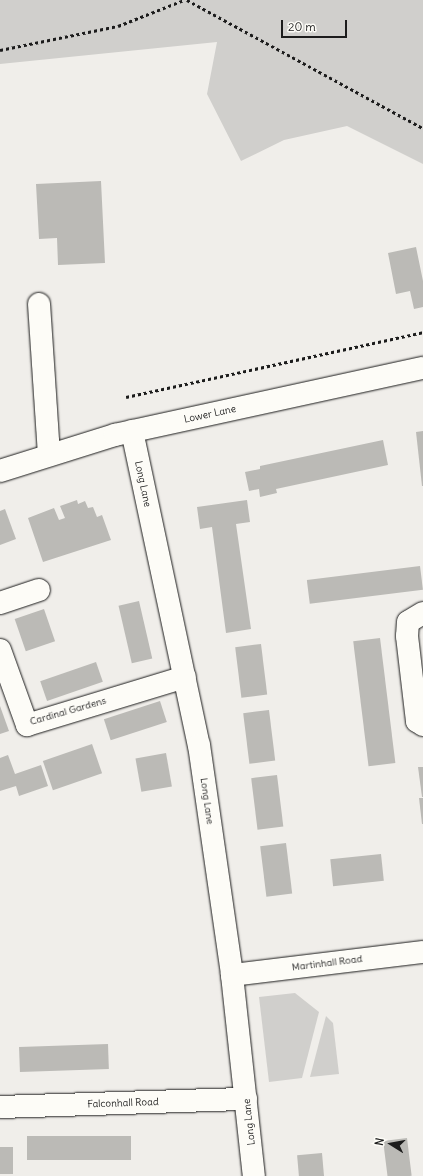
<!DOCTYPE html>
<style>
body{margin:0}
#map{position:relative;width:423px;height:1176px;overflow:hidden;background:#f0eeea;font-family:Delius,sans-serif}
div>[style]{position:absolute}
.green>*{inset:0;background:#d0cfcc}
.building>*{inset:0;background:#bbbab6;transform-origin:0 0}
.path>*{height:2.5px;margin-top:-1.25px;transform-origin:0;background:repeating-linear-gradient(90deg,#1c1c1c 0 3px,transparent 0 6px)}
.roads{filter:drop-shadow(0 0 1px #1c1c1c) drop-shadow(0 0 1px #1c1c1c)}
.minor>*{height:22px;margin:-11px;padding:0 11px;transform-origin:11px;border-radius:11px;background:#fdfcf7}
span{translate:-50% -50%;white-space:nowrap;text-align:center;line-height:1.15;-webkit-text-stroke:3.5px #fdfcf7;paint-order:stroke}
.street-label{font-size:10px;color:#1c1c1c}
.north{position:absolute;left:371px;top:1124px;width:40px;height:40px;-webkit-text-stroke:3px #fdfcf7;paint-order:stroke;rotate:281deg;font-size:11px;font-weight:700;line-height:16px;text-align:center;color:#1c1c1c}
.north::after{content:'';display:block;margin:auto;width:14px;height:18px;background:#1c1c1c;clip-path:polygon(50% 0,100% 100%,50% 72%,0 100%)}
.scale{position:absolute;left:281px;top:20px;width:66px;height:18px;box-sizing:border-box;border:2px solid #1c1c1c;border-top:0;padding-left:5px;font-size:12px;line-height:14px;white-space:nowrap;color:#1c1c1c;-webkit-text-stroke:3px #fdfcf7;paint-order:stroke}
</style>
<div id="map">
<div class="green">
<i style="clip-path:polygon(0 0,423px 0,423px 164px,347px 126px,284px 140px,241px 161px,207px 94px,217px 42px,0 64px)"></i>
<i style="clip-path:polygon(295px 993px,319px 1012px,302px 1078px,269px 1082px,259px 997px)"></i>
<i style="clip-path:polygon(326px 1016px,333px 1023px,339px 1074px,310px 1077px)"></i>
</div>
<div class="building">
<i style="clip-path:polygon(101px 181px,105px 263px,58px 265px,57px 238px,39px 239px,36px 184px)"></i>
<i style="clip-path:polygon(416px 247px,423px 281px,423px 307px,414px 309px,410px 291px,396px 294px,388px 253px)"></i>
<i style="clip-path:polygon(423px 431px,423px 486px,422px 486px,416px 432px)"></i>
<i style="clip-path:polygon(383px 440px,388px 465px,276px 489px,277px 493px,260px 497px,259px 489px,249px 491px,245px 472px,260px 469px,260px 466px)"></i>
<i style="clip-path:polygon(77px 500px,78px 504px,85px 501px,88px 508px,93px 507px,97px 517px,102px 515px,111px 540px,43px 562px,28px 518px,54px 508px,59px 520px,65px 518px,60px 506px)"></i>
<i style="clip-path:polygon(247px 500px,250px 522px,236px 524px,251px 629px,226px 633px,212px 527px,200px 529px,197px 507px)"></i>
<i style="clip-path:polygon(5px 509px,16px 539px,0 545px,0 511px)"></i>
<i style="left:420px;top:566px;width:24px;height:114px;rotate:83deg"></i>
<i style="left:139px;top:601px;width:59px;height:21px;rotate:77deg"></i>
<i style="left:44px;top:609px;width:34px;height:31px;rotate:71deg"></i>
<i style="left:380px;top:638px;width:126px;height:27px;rotate:83deg"></i>
<i style="left:261px;top:644px;width:51px;height:26px;rotate:83deg"></i>
<i style="left:96px;top:662px;width:21px;height:59px;rotate:71deg"></i>
<i style="left:160px;top:701px;width:22px;height:59px;rotate:72deg"></i>
<i style="clip-path:polygon(0 706px,9px 731px,0 734px)"></i>
<i style="left:269px;top:710px;width:51px;height:26px;rotate:83deg"></i>
<i style="left:92px;top:744px;width:31px;height:52px;rotate:71deg"></i>
<i style="left:166px;top:753px;width:34px;height:31px;rotate:80deg"></i>
<i style="clip-path:polygon(8px 755px,15px 774px,41px 765px,48px 786px,19px 796px,16px 786px,0 791px,0 758px)"></i>
<i style="clip-path:polygon(418px 767px,423px 767px,423px 797px,422px 797px)"></i>
<i style="left:277px;top:775px;width:52px;height:26px;rotate:83deg"></i>
<i style="clip-path:polygon(419px 798px,423px 798px,423px 824px,422px 824px)"></i>
<i style="left:286px;top:843px;width:51px;height:26px;rotate:83deg"></i>
<i style="left:381px;top:854px;width:27px;height:51px;rotate:84deg"></i>
<i style="left:108px;top:1044px;width:25px;height:89px;rotate:88deg"></i>
<i style="left:131px;top:1136px;width:24px;height:104px;rotate:90deg"></i>
<i style="left:407px;top:1138px;width:38px;height:24px;rotate:83deg"></i>
<i style="left:0;top:1147px;width:13px;height:27px"></i>
<i style="left:322px;top:1153px;width:23px;height:25px;rotate:85deg"></i>
</div>
<div class="path">
<i style="left:187px;top:0;width:268px;rotate:28.5deg"></i>
<i style="left:0;top:50px;width:120px;rotate:-11.5deg"></i>
<i style="left:118px;top:26px;width:71px;rotate:-21.5deg"></i>
<i style="left:126px;top:397px;width:304px;rotate:-12.3deg"></i>
</div>
<div class="roads">
<div class="minor">
<i style="left:39px;top:304px;width:151px;rotate:86.2deg"></i>
<i style="left:132px;top:431px;width:321px;rotate:78deg"></i>
<i style="left:199px;top:745px;width:232px;rotate:81.8deg"></i>
<i style="left:232px;top:975px;width:202px;rotate:83.8deg"></i>
<i style="left:0;top:471px;width:121px;rotate:-17.4deg"></i>
<i style="left:115px;top:435px;width:315px;rotate:-12.3deg"></i>
<i style="left:0;top:603px;width:41px;rotate:-18.4deg"></i>
<i style="left:423px;top:613px;width:17px;rotate:149deg"></i>
<i style="left:408px;top:622px;width:14px;rotate:94deg"></i>
<i style="left:407px;top:636px;width:86px;rotate:83.3deg"></i>
<i style="left:417px;top:721px;width:7px;rotate:34deg"></i>
<i style="left:0;top:650px;width:80px;rotate:70.2deg"></i>
<i style="left:27px;top:725px;width:165px;rotate:-16.9deg"></i>
<i style="left:232px;top:975px;width:192px;rotate:-6.9deg"></i>
<i style="left:0;top:1107px;width:246px;rotate:-1.9deg"></i>
</div>
</div>
<div class="street-label">
<span style="left:210px;top:414px;rotate:-12deg">Lower Lane</span>
<span style="left:143px;top:484px;rotate:78deg">Long Lane</span>
<span style="left:68px;top:711px;rotate:-16deg">Cardinal Gardens</span>
<span style="left:207px;top:801px;rotate:82deg">Long Lane</span>
<span style="left:327px;top:963px;rotate:-7deg">Martinhall Road</span>
<span style="left:123px;top:1103px;rotate:-2deg">Falconhall Road</span>
<span style="left:249px;top:1122px;rotate:-96deg">Long Lane</span>
</div>
<div class="north">N</div>
<div class="scale">20 m</div>
</div>
